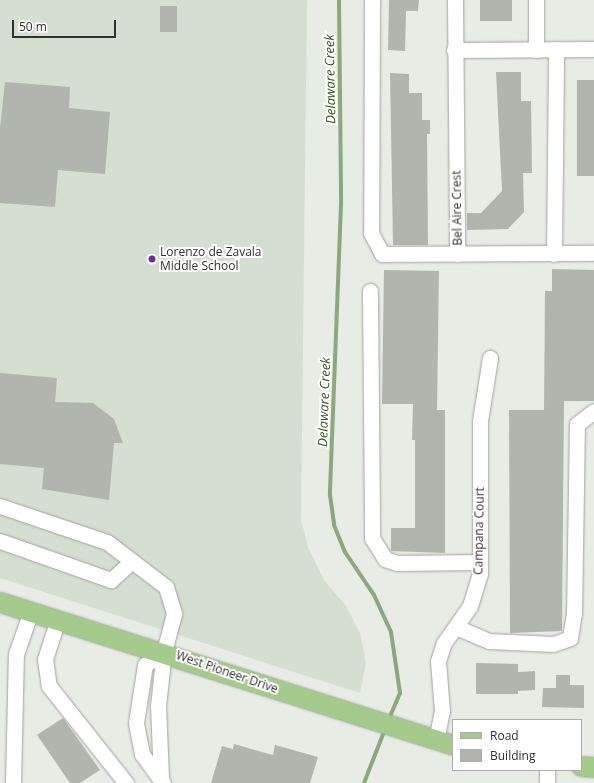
<!DOCTYPE html>
<style>
body{margin:0}
#map{position:relative;width:594px;height:783px;overflow:hidden;background:#e7ece4;font-family:"Open Sans",sans-serif}
div>[style]{position:absolute}
.built>*{inset:0;background:#d5dfd1}
.stream>*{height:4px;margin:-2px;padding:0 2px;transform-origin:2px;border-radius:2px;background:#8da77f}
.building>*{inset:0;background:#b0b5ae;transform-origin:0 0}
.roads{filter:drop-shadow(0 0 1px #9fa49d) drop-shadow(0 0 1px #9fa49d)}
.minor>*{height:15px;margin:-7.5px;padding:0 7.5px;transform-origin:7.5px;border-radius:7.5px;background:#fff}
.major>*{height:19px;margin:-9.5px;padding:0 9.5px;transform-origin:9.5px;border-radius:9.5px;background:#a4cb8c}
.dots>*{width:11px;height:11px;translate:-50% -50%;box-sizing:border-box;border:2px solid #fff;border-radius:50%}
span{translate:-50% -50%;white-space:nowrap;text-align:center;line-height:1.15;-webkit-text-stroke:4px #fff;paint-order:stroke}
.street-label{font-size:12px;color:#2f312e}
.poi-label{font-size:12px;color:#2f312e}
.left{translate:0 -50%;text-align:left}
.water-label{font-size:13px;color:#33561d;font-style:italic}
.legend{position:absolute;left:452px;top:719px;width:130px;height:52px;box-sizing:border-box;background:#fff;border:1px solid #acadab;margin:0;padding:5px 7px;list-style:none;font-size:12px;color:#2f312e}
.legend li{display:flex;align-items:center;gap:8px;height:20px}
.legend b{width:20px;border:1px solid #acadab}
.scale{position:absolute;left:12px;top:20px;width:104px;height:18px;box-sizing:border-box;border:2px solid #2f312e;border-top:0;padding-left:5px;font-size:12px;line-height:14px;white-space:nowrap;color:#2f312e;-webkit-text-stroke:3px #fff;paint-order:stroke}
</style>
<div id="map">
<div class="built">
<i style="clip-path:polygon(0 0,307px 0,301px 519px,308px 547px,324px 580px,346px 606px,360px 633px,366px 663px,360px 693px,0 578px)"></i>
</div>
<div class="stream">
<i style="left:339px;top:0;width:204px;rotate:89.4deg"></i>
<i style="left:341px;top:204px;width:291px;rotate:92.2deg"></i>
<i style="left:330px;top:495px;width:30px;rotate:82deg"></i>
<i style="left:334px;top:525px;width:29px;rotate:68deg"></i>
<i style="left:345px;top:552px;width:52px;rotate:56deg"></i>
<i style="left:374px;top:595px;width:41px;rotate:65.3deg"></i>
<i style="left:391px;top:632px;width:62px;rotate:81.6deg"></i>
<i style="left:400px;top:693px;width:28px;rotate:113deg"></i>
<i style="left:364px;top:783px;width:58px;rotate:-68.7deg"></i>
</div>
<div class="building">
<i style="clip-path:polygon(389px 0,419px 0,418px 11px,406px 11px,405px 51px,388px 50px)"></i>
<i style="left:480px;top:0;width:32px;height:21px"></i>
<i style="left:160px;top:6px;width:17px;height:26px"></i>
<i style="clip-path:polygon(496px 72px,521px 72px,521px 101px,531px 101px,532px 173px,523px 173px,524px 212px,508px 229px,467px 230px,467px 213px,481px 213px,502px 191px)"></i>
<i style="clip-path:polygon(390px 73px,409px 74px,409px 93px,422px 93px,422px 120px,430px 120px,430px 134px,427px 134px,428px 245px,393px 245px)"></i>
<i style="left:577px;top:80px;width:17px;height:96px"></i>
<i style="clip-path:polygon(5px 82px,70px 87px,69px 108px,110px 112px,105px 174px,58px 170px,55px 207px,0 203px,0 128px)"></i>
<i style="clip-path:polygon(552px 269px,594px 270px,594px 401px,564px 401px,562px 631px,510px 633px,509px 410px,544px 410px,545px 291px,552px 291px)"></i>
<i style="clip-path:polygon(384px 270px,439px 271px,437px 410px,445px 410px,445px 553px,391px 551px,391px 528px,415px 528px,415px 440px,412px 440px,413px 404px,382px 404px)"></i>
<i style="clip-path:polygon(0 373px,57px 378px,55px 402px,93px 403px,114px 419px,123px 443px,114px 443px,109px 500px,42px 489px,44px 468px,0 464px)"></i>
<i style="clip-path:polygon(476px 663px,518px 664px,518px 672px,535px 671px,535px 690px,518px 691px,518px 694px,476px 694px)"></i>
<i style="clip-path:polygon(556px 675px,570px 675px,570px 685px,584px 685px,584px 708px,542px 707px,543px 688px,556px 688px)"></i>
<i style="clip-path:polygon(63px 718px,100px 770px,80px 783px,70px 783px,37px 735px)"></i>
<i style="clip-path:polygon(234px 744px,273px 755px,275px 745px,318px 757px,310px 783px,211px 783px,222px 746px,233px 749px)"></i>
</div>
<div class="roads">
<div class="minor">
<i style="left:372px;top:0;width:233px;rotate:90.2deg"></i>
<i style="left:371px;top:233px;width:24px;rotate:62deg"></i>
<i style="left:382px;top:254px;width:212px;rotate:-0.3deg"></i>
<i style="left:455px;top:0;width:254px;rotate:89.5deg"></i>
<i style="left:454px;top:50px;width:140px;rotate:-0.4deg"></i>
<i style="left:536px;top:50px;width:50px;rotate:-90deg"></i>
<i style="left:554px;top:254px;width:205px;rotate:-89.4deg"></i>
<i style="left:370px;top:291px;width:247px;rotate:89.5deg"></i>
<i style="left:372px;top:538px;width:25px;rotate:58deg"></i>
<i style="left:385px;top:559px;width:13px;rotate:18deg"></i>
<i style="left:397px;top:563px;width:83px;rotate:-0.7deg"></i>
<i style="left:0;top:506px;width:113px;rotate:18.6deg"></i>
<i style="left:107px;top:542px;width:74px;rotate:37.3deg"></i>
<i style="left:166px;top:587px;width:28px;rotate:73deg"></i>
<i style="left:174px;top:614px;width:38px;rotate:105deg"></i>
<i style="left:164px;top:651px;width:55px;rotate:96.2deg"></i>
<i style="left:158px;top:706px;width:73px;rotate:87.6deg"></i>
<i style="left:0;top:541px;width:118px;rotate:19.4deg"></i>
<i style="left:111px;top:580px;width:28px;rotate:-42deg"></i>
<i style="left:58px;top:619px;width:42px;rotate:108deg"></i>
<i style="left:45px;top:659px;width:27px;rotate:82deg"></i>
<i style="left:49px;top:686px;width:124px;rotate:51.6deg"></i>
<i style="left:456px;top:627px;width:36px;rotate:23deg"></i>
<i style="left:489px;top:641px;width:64px;rotate:2.7deg"></i>
<i style="left:553px;top:644px;width:18px;rotate:-19deg"></i>
<i style="left:570px;top:638px;width:24px;rotate:-81deg"></i>
<i style="left:574px;top:614px;width:190px;rotate:-89.1deg"></i>
<i style="left:577px;top:424px;width:21px;rotate:-37deg"></i>
<i style="left:436px;top:741px;width:31px;rotate:-79deg"></i>
<i style="left:442px;top:711px;width:50px;rotate:-94.6deg"></i>
<i style="left:438px;top:661px;width:19px;rotate:-72deg"></i>
<i style="left:444px;top:643px;width:45px;rotate:-54.9deg"></i>
<i style="left:470px;top:606px;width:34px;rotate:-73deg"></i>
<i style="left:480px;top:574px;width:153px;rotate:-90deg"></i>
<i style="left:480px;top:421px;width:64px;rotate:-81deg"></i>
<i style="left:547px;top:770px;width:13px;rotate:90deg"></i>
<i style="left:13px;top:783px;width:129px;rotate:-88.7deg"></i>
<i style="left:16px;top:654px;width:46px;rotate:-70.8deg"></i>
<i style="left:163px;top:783px;width:36px;rotate:-126deg"></i>
<i style="left:142px;top:754px;width:32px;rotate:-101deg"></i>
<i style="left:136px;top:723px;width:59px;rotate:-81.2deg"></i>
<i style="left:145px;top:665px;width:24px;rotate:-36deg"></i>
</div>
<div class="major">
<i style="left:0;top:602px;width:475px;rotate:17.5deg"></i>
<i style="left:581px;top:766px;width:13px;rotate:4deg"></i>
</div>
</div>
<div class="dots">
<i style="left:152px;top:259px;background:#7a2898"></i>
</div>
<div class="street-label">
<span style="left:457px;top:208px;rotate:-91deg">Bel Aire Crest</span>
<span style="left:479px;top:531px;rotate:-89deg">Campana Court</span>
<span style="left:227px;top:672px;rotate:19deg">West Pioneer Drive</span>
</div>
<div class="poi-label">
<span class="left" style="left:160px;top:259px">Lorenzo de Zavala<br>Middle School</span>
</div>
<div class="water-label">
<span style="left:330px;top:79px;rotate:-91deg">Delaware Creek</span>
<span style="left:324px;top:402px;rotate:-88deg">Delaware Creek</span>
</div>
<ul class="legend">
<li><b style="height:5px;background:#a4cb8c"></b>Road</li>
<li><b style="height:11px;background:#b0b5ae"></b>Building</li>
</ul>
<div class="scale">50 m</div>
</div>
